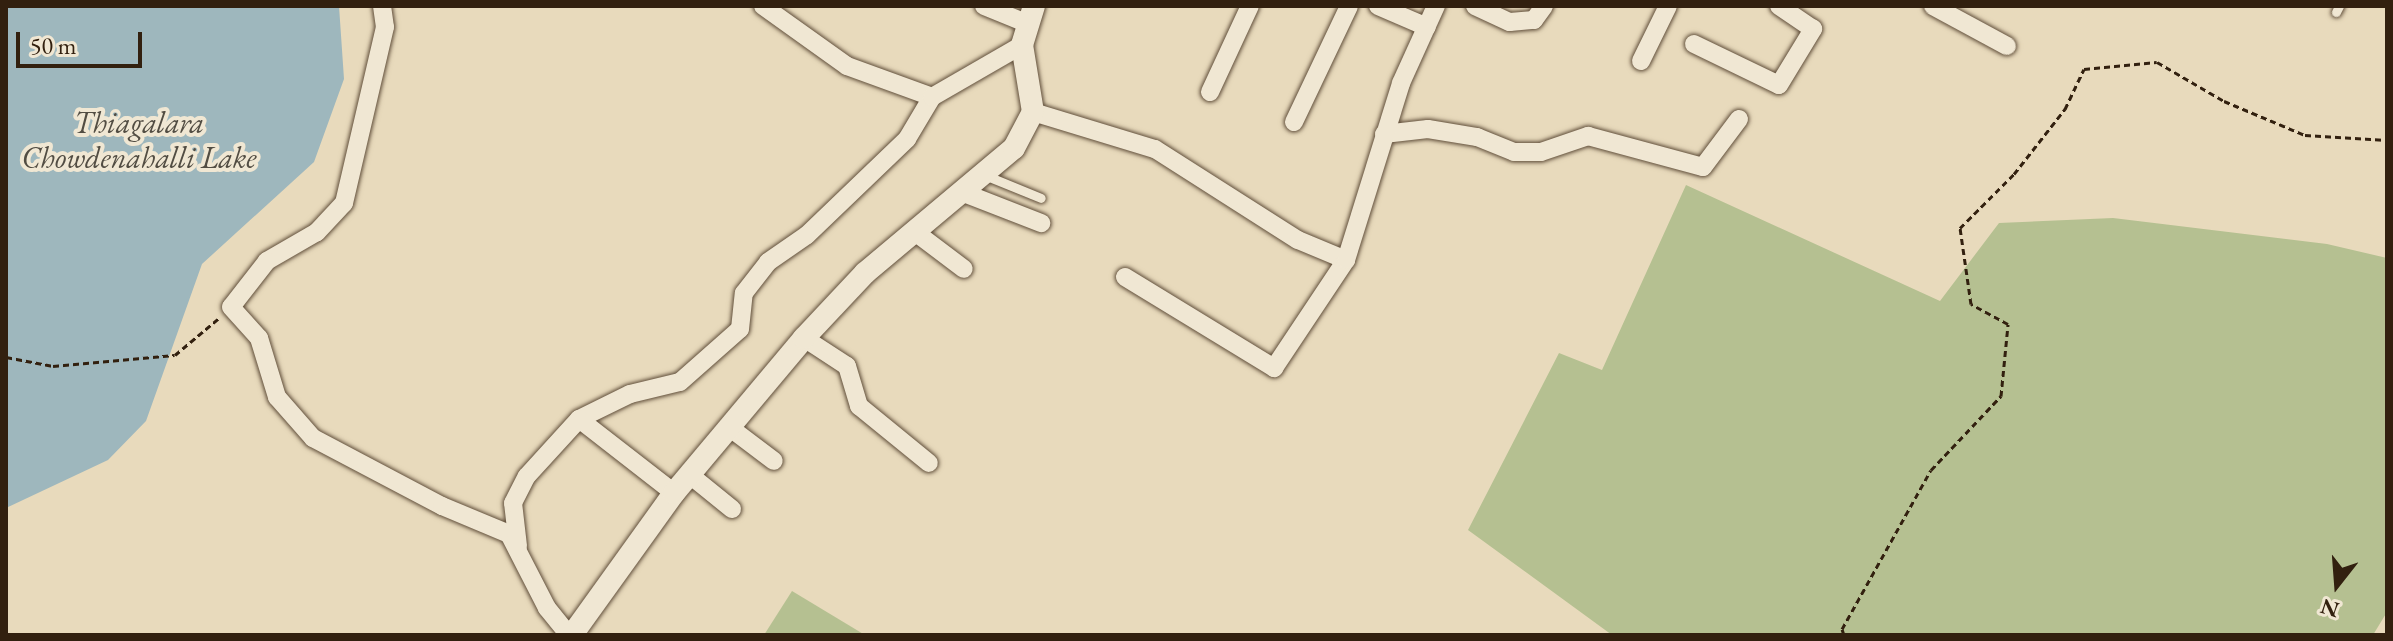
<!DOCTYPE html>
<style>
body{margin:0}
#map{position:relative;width:2393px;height:641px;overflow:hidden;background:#e8dabc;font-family:"EB Garamond",serif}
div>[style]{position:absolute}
.green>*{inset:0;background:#b5c091}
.water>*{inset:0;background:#9eb7bd}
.path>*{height:3px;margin-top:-1.5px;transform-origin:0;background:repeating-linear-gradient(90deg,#32200f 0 6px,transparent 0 10px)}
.roads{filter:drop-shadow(0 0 2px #604e3a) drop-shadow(0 0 2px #604e3a)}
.service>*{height:9px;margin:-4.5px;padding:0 4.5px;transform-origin:4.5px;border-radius:4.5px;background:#f0e7d3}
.minor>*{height:18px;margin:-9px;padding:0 9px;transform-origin:9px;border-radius:9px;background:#f0e7d3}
.tertiary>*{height:22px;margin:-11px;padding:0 11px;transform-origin:11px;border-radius:11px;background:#f0e7d3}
span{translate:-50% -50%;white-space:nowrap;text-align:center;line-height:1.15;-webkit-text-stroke:8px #f0e7d3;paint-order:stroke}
.water-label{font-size:30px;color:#524d43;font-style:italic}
.frame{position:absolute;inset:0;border:8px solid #32200f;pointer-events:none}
.north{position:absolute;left:2297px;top:545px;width:80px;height:80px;-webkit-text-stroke:6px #f0e7d3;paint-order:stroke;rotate:197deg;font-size:22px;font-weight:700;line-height:32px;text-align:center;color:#32200f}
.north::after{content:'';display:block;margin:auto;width:28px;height:36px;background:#32200f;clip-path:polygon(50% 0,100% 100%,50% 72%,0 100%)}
.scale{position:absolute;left:16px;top:32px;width:126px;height:36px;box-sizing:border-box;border:4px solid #32200f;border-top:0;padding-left:10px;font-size:24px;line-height:28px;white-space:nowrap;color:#32200f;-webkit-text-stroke:6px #f0e7d3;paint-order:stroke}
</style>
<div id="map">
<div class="green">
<i style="clip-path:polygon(1686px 185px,1940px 301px,1999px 223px,2113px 218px,2327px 244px,2387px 258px,2387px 612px,2373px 635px,1612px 635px,1468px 530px,1559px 353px,1602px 370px)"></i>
<i style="clip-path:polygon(792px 591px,865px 635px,764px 635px)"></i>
</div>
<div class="water">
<i style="clip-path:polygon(6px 6px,339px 6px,344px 79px,314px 162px,202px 264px,146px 421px,108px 460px,6px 508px)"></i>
</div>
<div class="path">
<i style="left:6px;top:357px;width:48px;rotate:10.8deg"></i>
<i style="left:53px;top:366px;width:122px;rotate:-5.2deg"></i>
<i style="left:175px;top:355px;width:57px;rotate:-40.1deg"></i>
<i style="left:1844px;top:635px;width:6px;rotate:-108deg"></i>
<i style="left:1842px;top:629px;width:182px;rotate:-60.8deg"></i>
<i style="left:1931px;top:470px;width:102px;rotate:-46.6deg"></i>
<i style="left:2001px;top:396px;width:72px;rotate:-84.4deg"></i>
<i style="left:2008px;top:324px;width:42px;rotate:-151.6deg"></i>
<i style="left:1971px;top:304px;width:77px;rotate:-98.2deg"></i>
<i style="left:1960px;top:228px;width:76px;rotate:-45deg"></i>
<i style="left:2014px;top:174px;width:83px;rotate:-51.9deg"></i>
<i style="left:2065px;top:109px;width:44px;rotate:-64.6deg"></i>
<i style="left:2084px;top:69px;width:73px;rotate:-5.5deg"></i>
<i style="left:2157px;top:62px;width:78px;rotate:30.2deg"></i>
<i style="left:2224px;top:101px;width:88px;rotate:22.8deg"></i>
<i style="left:2305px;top:135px;width:82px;rotate:3.5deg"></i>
</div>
<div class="roads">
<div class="service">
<i style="left:2336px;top:12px;width:7px;rotate:-63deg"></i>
<i style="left:987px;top:176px;width:58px;rotate:22.2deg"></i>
</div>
<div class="minor">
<i style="left:382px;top:6px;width:21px;rotate:82deg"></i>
<i style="left:385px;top:27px;width:181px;rotate:103.1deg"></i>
<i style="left:344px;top:203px;width:40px;rotate:133deg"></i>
<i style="left:317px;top:232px;width:58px;rotate:149.9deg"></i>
<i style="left:267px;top:261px;width:58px;rotate:128deg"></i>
<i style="left:231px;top:307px;width:42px;rotate:47.9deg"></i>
<i style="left:259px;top:338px;width:62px;rotate:73deg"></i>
<i style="left:277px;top:397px;width:55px;rotate:48.7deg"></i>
<i style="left:313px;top:438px;width:146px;rotate:27.8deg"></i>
<i style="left:442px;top:506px;width:73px;rotate:22.7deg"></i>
<i style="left:509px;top:534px;width:83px;rotate:62.8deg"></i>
<i style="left:547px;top:608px;width:35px;rotate:51deg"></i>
<i style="left:763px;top:6px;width:103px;rotate:35.5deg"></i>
<i style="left:847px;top:66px;width:90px;rotate:20deg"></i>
<i style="left:984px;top:6px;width:45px;rotate:22deg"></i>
<i style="left:1378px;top:6px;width:53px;rotate:23.2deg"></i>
<i style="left:1475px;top:6px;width:38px;rotate:25deg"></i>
<i style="left:1510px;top:22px;width:24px;rotate:-5deg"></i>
<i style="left:1534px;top:20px;width:17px;rotate:-54deg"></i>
<i style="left:1933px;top:6px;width:84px;rotate:28.4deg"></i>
<i style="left:1694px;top:44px;width:94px;rotate:25.8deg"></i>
<i style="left:1779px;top:85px;width:66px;rotate:-58.7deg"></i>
<i style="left:1813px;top:29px;width:41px;rotate:-145.9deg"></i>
<i style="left:1641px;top:61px;width:61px;rotate:-63.9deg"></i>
<i style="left:1210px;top:92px;width:95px;rotate:-65.1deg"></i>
<i style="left:1033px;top:112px;width:127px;rotate:16.9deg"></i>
<i style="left:1155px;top:149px;width:169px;rotate:32.5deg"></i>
<i style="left:1298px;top:240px;width:52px;rotate:22.6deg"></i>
<i style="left:1294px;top:122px;width:128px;rotate:-64.6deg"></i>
<i style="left:1384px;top:134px;width:44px;rotate:-6.5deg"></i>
<i style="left:1428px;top:129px;width:50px;rotate:9.3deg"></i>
<i style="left:1477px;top:137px;width:40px;rotate:22deg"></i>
<i style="left:1514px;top:152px;width:27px"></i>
<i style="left:1541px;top:152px;width:50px;rotate:-18.8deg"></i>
<i style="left:1588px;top:136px;width:119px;rotate:15.1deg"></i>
<i style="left:1703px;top:167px;width:60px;rotate:-53.1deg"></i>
<i style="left:964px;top:193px;width:83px;rotate:21.3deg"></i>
<i style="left:915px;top:232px;width:61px;rotate:37.1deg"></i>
<i style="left:1125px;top:277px;width:175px;rotate:31.4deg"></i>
<i style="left:1274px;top:368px;width:130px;rotate:-56.3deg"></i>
<i style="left:1346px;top:260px;width:185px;rotate:-72.7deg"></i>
<i style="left:1401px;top:83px;width:85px;rotate:-65.6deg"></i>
<i style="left:804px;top:338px;width:51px;rotate:33.1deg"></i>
<i style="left:847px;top:366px;width:42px;rotate:73.3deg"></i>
<i style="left:859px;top:406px;width:90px;rotate:39.2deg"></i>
<i style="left:579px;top:419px;width:57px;rotate:-26.1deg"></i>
<i style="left:630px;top:394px;width:51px;rotate:-13.5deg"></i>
<i style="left:680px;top:382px;width:80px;rotate:-41.5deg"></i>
<i style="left:740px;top:329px;width:36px;rotate:-84deg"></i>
<i style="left:744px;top:293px;width:39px;rotate:-52deg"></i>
<i style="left:768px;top:262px;width:47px;rotate:-34.7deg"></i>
<i style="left:807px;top:235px;width:139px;rotate:-43.8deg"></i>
<i style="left:907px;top:139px;width:49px;rotate:-59.2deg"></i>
<i style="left:932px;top:97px;width:104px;rotate:-30deg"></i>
<i style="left:729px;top:427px;width:56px;rotate:37.1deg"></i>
<i style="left:690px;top:475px;width:54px;rotate:39deg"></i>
<i style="left:518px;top:546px;width:43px;rotate:-96.6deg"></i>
<i style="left:513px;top:503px;width:30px;rotate:-63deg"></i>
<i style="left:527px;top:476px;width:77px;rotate:-47.6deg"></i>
<i style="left:579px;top:419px;width:120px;rotate:37.9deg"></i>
</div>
<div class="tertiary">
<i style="left:572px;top:635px;width:175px;rotate:-54.3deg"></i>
<i style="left:674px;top:493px;width:202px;rotate:-50deg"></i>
<i style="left:804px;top:338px;width:89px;rotate:-46.8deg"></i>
<i style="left:865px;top:273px;width:194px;rotate:-40deg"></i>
<i style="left:1014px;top:148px;width:41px;rotate:-62.2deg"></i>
<i style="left:1033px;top:112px;width:68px;rotate:-99.3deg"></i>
<i style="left:1022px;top:45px;width:41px;rotate:-72.9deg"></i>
</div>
</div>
<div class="water-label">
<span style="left:139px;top:140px">Thiagalara<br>Chowdenahalli Lake</span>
</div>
<div class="frame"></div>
<div class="north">N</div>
<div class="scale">50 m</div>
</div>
